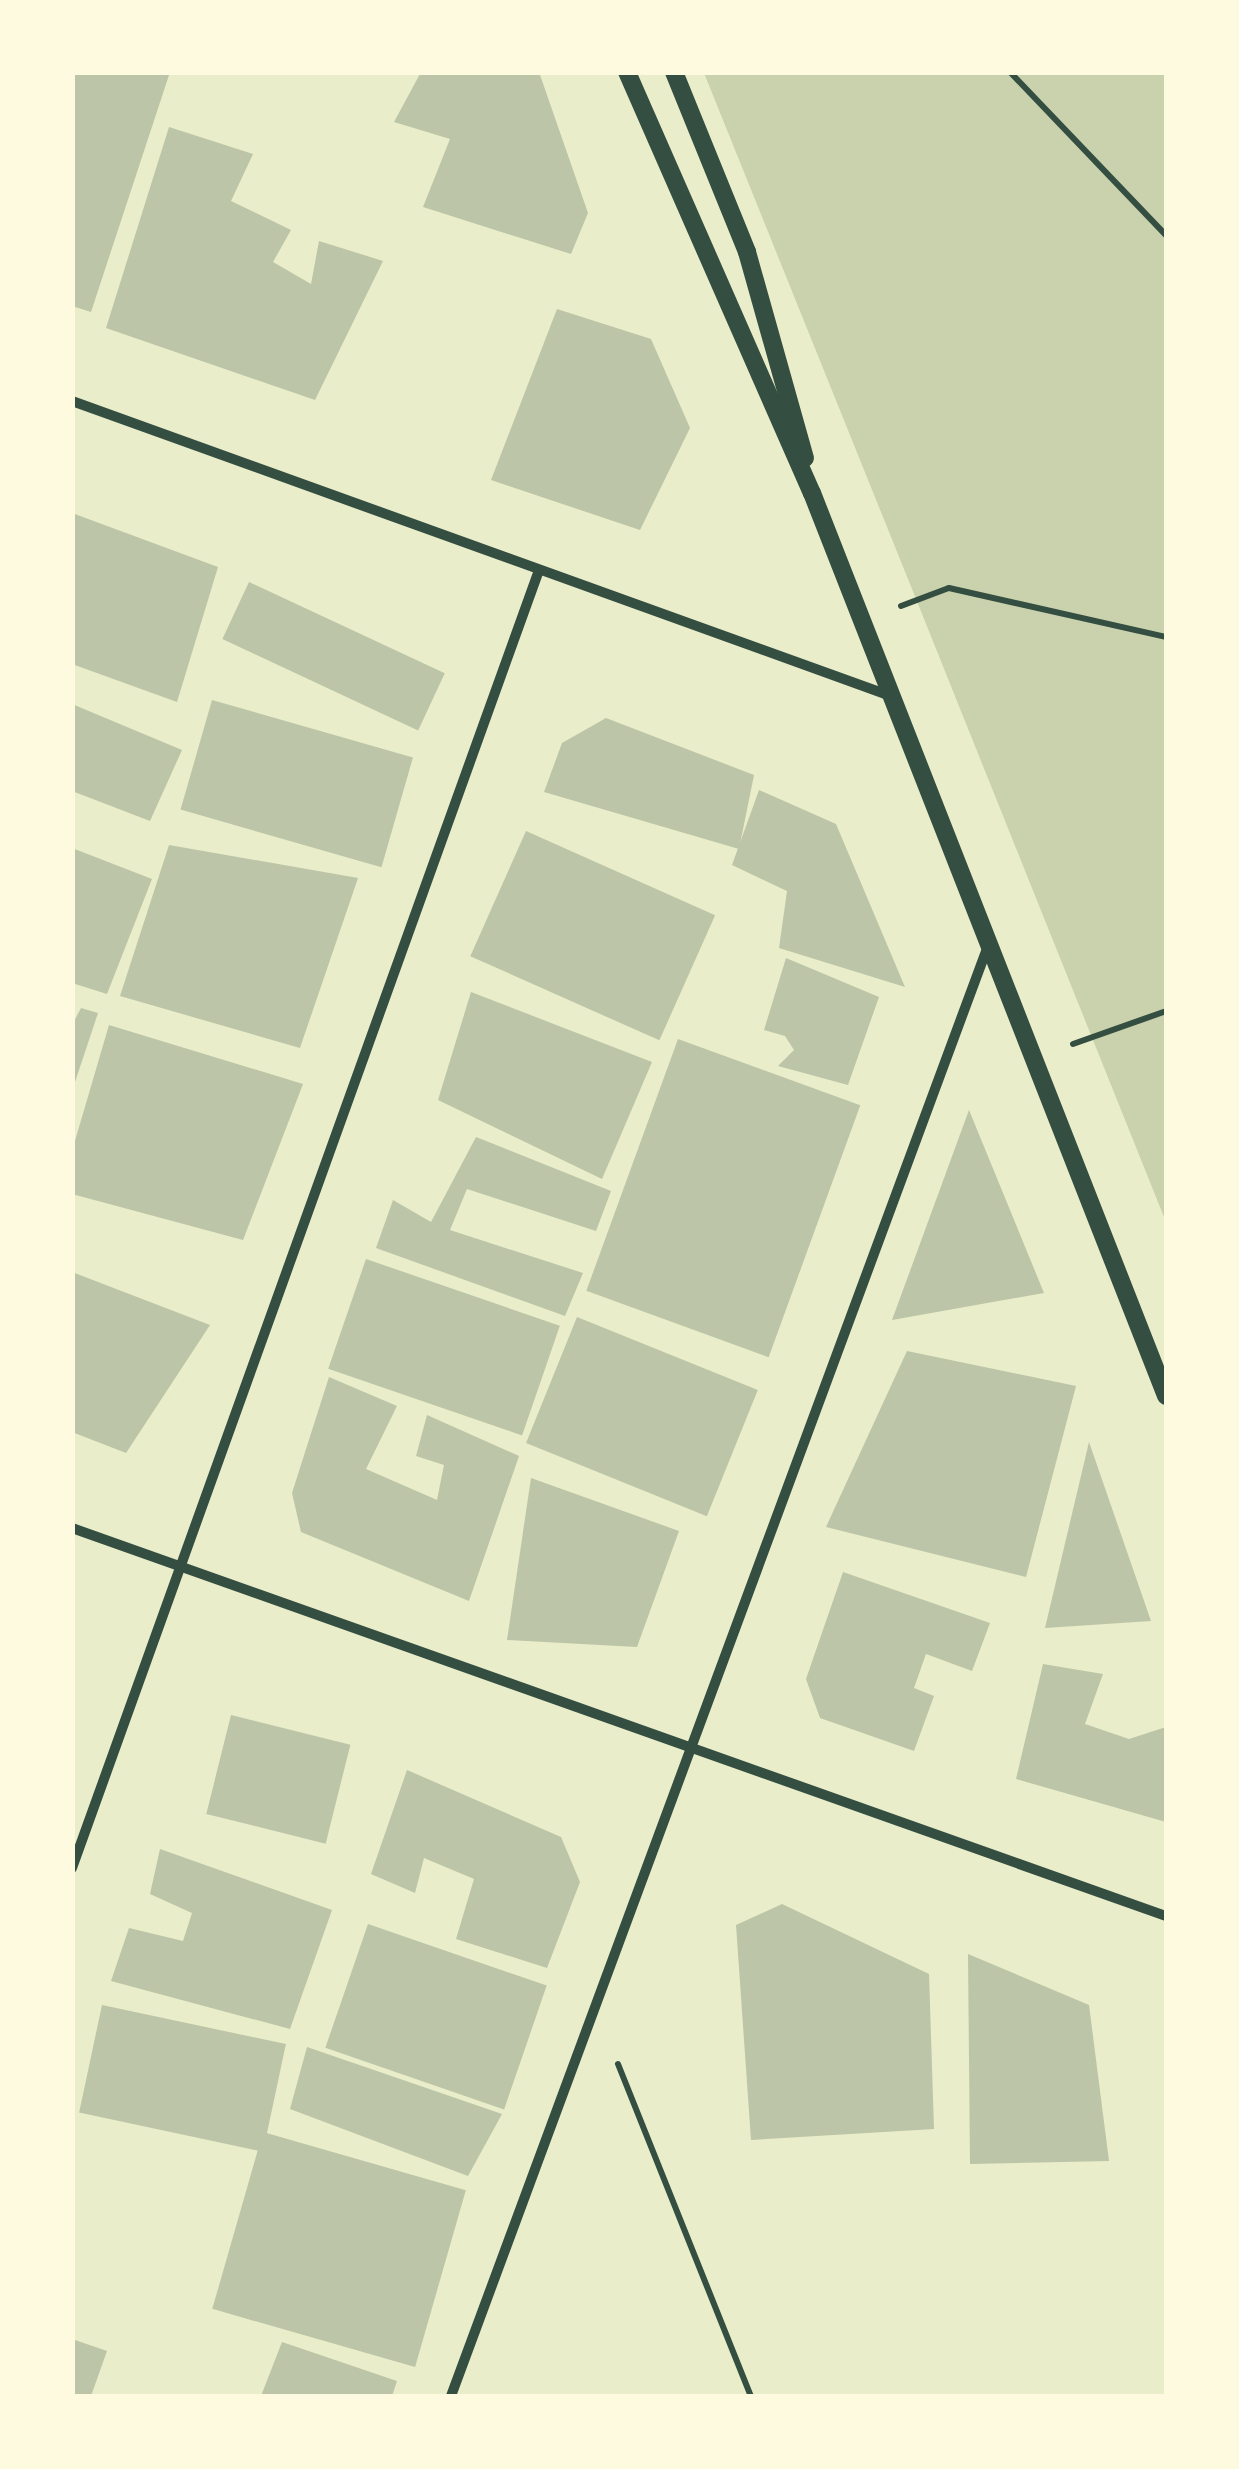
<!DOCTYPE html>
<style>
body{margin:0}
#map{position:relative;width:1239px;height:2469px;overflow:hidden;background:#e9edc9;font-family:"Times New Roman",serif}
div>[style]{position:absolute}
.green>*{inset:0;background:#cad2ad}
.building>*{inset:0;background:#bcc5a7;transform-origin:0 0}
.path>*{height:6px;margin:-3px;padding:0 3px;transform-origin:3px;border-radius:3px;background:#344e41}
.minor>*{height:10px;margin:-5px;padding:0 5px;transform-origin:5px;border-radius:5px;background:#344e41}
.tertiary>*{height:18px;margin:-9px;padding:0 9px;transform-origin:9px;border-radius:9px;background:#344e41}
span{translate:-50% -50%;white-space:nowrap;text-align:center;line-height:1.15;-webkit-text-stroke:9px #fefae0;paint-order:stroke}
.frame{position:absolute;inset:0;border:75px solid #fefae0;pointer-events:none}
</style>
<div id="map">
<div class="green">
<i style="clip-path:polygon(704px 73px,1166px 73px,1166px 1222px,910px 584px)"></i>
</div>
<div class="building">
<i style="clip-path:polygon(72px 72px,170px 72px,91px 312px,72px 306px)"></i>
<i style="clip-path:polygon(421px 72px,539px 72px,588px 213px,571px 254px,423px 207px,450px 139px,394px 122px)"></i>
<i style="clip-path:polygon(169px 127px,253px 154px,231px 201px,291px 230px,273px 262px,311px 284px,319px 241px,383px 261px,315px 400px,106px 328px)"></i>
<i style="clip-path:polygon(557px 309px,651px 339px,690px 428px,640px 530px,491px 480px)"></i>
<i style="clip-path:polygon(72px 513px,218px 567px,177px 702px,72px 664px)"></i>
<i style="left:249px;top:582px;width:216px;height:63px;rotate:25deg"></i>
<i style="left:212px;top:700px;width:209px;height:114px;rotate:16deg"></i>
<i style="clip-path:polygon(72px 704px,182px 750px,150px 821px,72px 791px)"></i>
<i style="clip-path:polygon(606px 718px,754px 775px,739px 849px,544px 792px,562px 743px)"></i>
<i style="clip-path:polygon(759px 790px,836px 824px,905px 987px,779px 948px,787px 891px,732px 865px)"></i>
<i style="left:526px;top:831px;width:207px;height:137px;rotate:24deg"></i>
<i style="clip-path:polygon(169px 845px,358px 878px,300px 1048px,120px 996px)"></i>
<i style="clip-path:polygon(72px 848px,152px 879px,107px 994px,72px 983px)"></i>
<i style="clip-path:polygon(786px 958px,879px 997px,848px 1085px,778px 1066px,794px 1050px,785px 1036px,764px 1030px)"></i>
<i style="clip-path:polygon(471px 992px,652px 1062px,602px 1179px,438px 1100px)"></i>
<i style="clip-path:polygon(81px 1008px,98px 1013px,73px 1088px,72px 1025px)"></i>
<i style="clip-path:polygon(109px 1025px,303px 1084px,243px 1240px,72px 1194px,72px 1151px)"></i>
<i style="left:678px;top:1039px;width:194px;height:268px;rotate:20deg"></i>
<i style="clip-path:polygon(969px 1110px,1044px 1293px,892px 1320px)"></i>
<i style="clip-path:polygon(476px 1137px,611px 1191px,596px 1231px,467px 1189px,450px 1230px,583px 1273px,565px 1316px,376px 1248px,393px 1200px,431px 1222px)"></i>
<i style="left:366px;top:1259px;width:205px;height:116px;rotate:19deg"></i>
<i style="clip-path:polygon(72px 1272px,210px 1325px,126px 1453px,72px 1432px)"></i>
<i style="left:577px;top:1317px;width:195px;height:136px;rotate:22deg"></i>
<i style="clip-path:polygon(907px 1351px,1076px 1386px,1026px 1577px,826px 1527px)"></i>
<i style="clip-path:polygon(329px 1377px,397px 1406px,366px 1469px,437px 1500px,444px 1465px,416px 1456px,427px 1415px,519px 1456px,469px 1601px,301px 1532px,292px 1493px)"></i>
<i style="clip-path:polygon(1089px 1442px,1151px 1621px,1045px 1628px)"></i>
<i style="clip-path:polygon(531px 1478px,679px 1531px,637px 1647px,507px 1640px)"></i>
<i style="clip-path:polygon(843px 1572px,990px 1623px,972px 1671px,926px 1654px,914px 1688px,934px 1696px,914px 1751px,820px 1718px,806px 1679px)"></i>
<i style="clip-path:polygon(1043px 1664px,1103px 1674px,1085px 1724px,1129px 1739px,1166px 1727px,1166px 1822px,1016px 1779px)"></i>
<i style="left:231px;top:1715px;width:123px;height:102px;rotate:14deg"></i>
<i style="clip-path:polygon(407px 1770px,561px 1837px,580px 1882px,547px 1968px,456px 1939px,474px 1879px,424px 1858px,415px 1893px,371px 1874px)"></i>
<i style="clip-path:polygon(160px 1849px,332px 1910px,290px 2029px,111px 1981px,129px 1928px,183px 1941px,192px 1913px,150px 1894px)"></i>
<i style="clip-path:polygon(782px 1904px,929px 1974px,934px 2129px,751px 2140px,736px 1925px)"></i>
<i style="left:368px;top:1924px;width:189px;height:131px;rotate:19deg"></i>
<i style="clip-path:polygon(968px 1954px,1089px 2005px,1109px 2161px,970px 2164px)"></i>
<i style="left:102px;top:2005px;width:188px;height:110px;rotate:12deg"></i>
<i style="clip-path:polygon(307px 2047px,502px 2114px,468px 2176px,290px 2109px)"></i>
<i style="left:263px;top:2132px;width:211px;height:184px;rotate:16deg"></i>
<i style="clip-path:polygon(72px 2339px,107px 2351px,91px 2396px,72px 2396px)"></i>
<i style="clip-path:polygon(282px 2342px,397px 2381px,392px 2396px,261px 2396px)"></i>
</div>
<div class="path">
<i style="left:1010px;top:72px;width:226px;rotate:46.3deg"></i>
<i style="left:901px;top:606px;width:51px;rotate:-20.6deg"></i>
<i style="left:949px;top:588px;width:222px;rotate:12.7deg"></i>
<i style="left:1073px;top:1044px;width:99px;rotate:-19.5deg"></i>
<i style="left:618px;top:2064px;width:358px;rotate:68.2deg"></i>
</div>
<div class="minor">
<i style="left:72px;top:401px;width:871px;rotate:19.81deg"></i>
<i style="left:72px;top:1528px;width:1161px;rotate:19.53deg"></i>
<i style="left:72px;top:1868px;width:1379px;rotate:-70.21deg"></i>
<i style="left:451px;top:2396px;width:1549px;rotate:-69.68deg"></i>
</div>
<div class="tertiary">
<i style="left:627px;top:72px;width:460px;rotate:66.3deg"></i>
<i style="left:812px;top:493px;width:970px;rotate:68.59deg"></i>
<i style="left:674px;top:72px;width:194px;rotate:67.9deg"></i>
<i style="left:747px;top:252px;width:214px;rotate:74.3deg"></i>
</div>
<div class="frame"></div>
</div>
